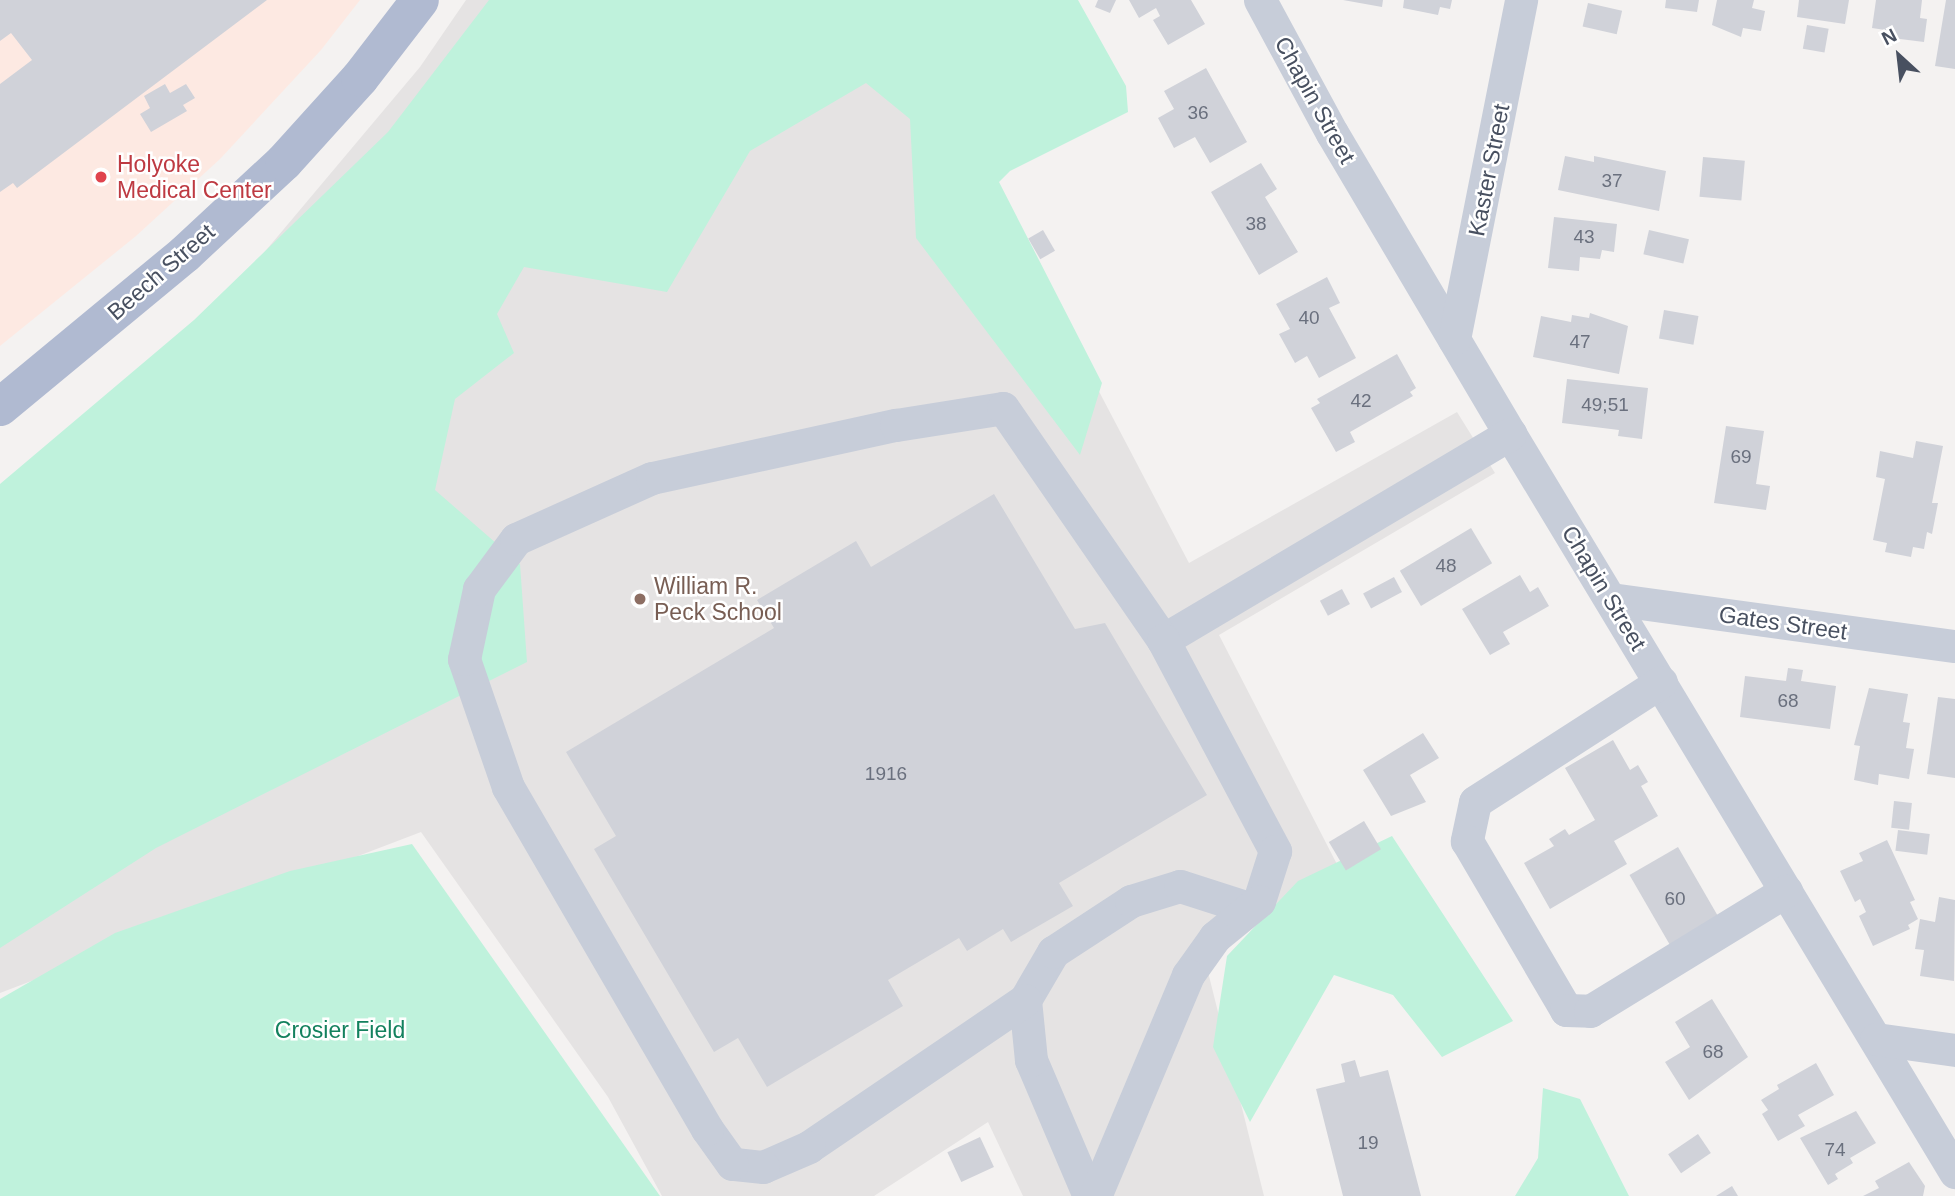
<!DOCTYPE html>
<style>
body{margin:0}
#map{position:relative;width:1955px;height:1196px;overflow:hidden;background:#f4f2f1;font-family:Helvetica,sans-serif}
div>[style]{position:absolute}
.education>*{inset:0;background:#e5e3e3}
.medical>*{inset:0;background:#fde9e2}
.green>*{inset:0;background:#bff2dc}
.building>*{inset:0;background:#d0d2d9;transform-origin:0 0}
.minor>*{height:33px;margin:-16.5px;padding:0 16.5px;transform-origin:16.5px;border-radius:16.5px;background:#c7cdd9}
.major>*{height:38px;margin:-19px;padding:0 19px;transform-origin:19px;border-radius:19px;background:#b0bad1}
.dots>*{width:19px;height:19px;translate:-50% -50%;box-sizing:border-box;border:4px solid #fff;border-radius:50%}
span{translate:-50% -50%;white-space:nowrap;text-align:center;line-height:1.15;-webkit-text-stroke:5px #fff;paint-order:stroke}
.number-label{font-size:19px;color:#6a707e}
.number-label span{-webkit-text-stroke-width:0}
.street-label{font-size:23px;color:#485060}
.health-label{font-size:23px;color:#be3a42}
.left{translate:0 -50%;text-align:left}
.education-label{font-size:23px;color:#785e54}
.park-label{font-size:23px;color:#13815e}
.north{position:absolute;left:1864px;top:21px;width:70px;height:70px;-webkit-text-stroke:5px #fff;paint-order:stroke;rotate:333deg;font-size:19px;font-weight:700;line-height:28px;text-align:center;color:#485060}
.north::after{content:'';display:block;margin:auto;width:24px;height:32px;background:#485060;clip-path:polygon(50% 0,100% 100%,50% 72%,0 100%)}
</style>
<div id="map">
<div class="education">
<i style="clip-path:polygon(466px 0,1021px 0,921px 52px,1189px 563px,1457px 412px,1495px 473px,1219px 635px,1342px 874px,1203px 952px,1264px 1196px,1023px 1196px,988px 1122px,874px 1196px,662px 1196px,608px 1097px,421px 832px,0 993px,0 509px,178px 355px,420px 67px)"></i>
</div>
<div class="medical">
<i style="clip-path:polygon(0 0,360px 0,321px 50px,220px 159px,136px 236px,0 346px)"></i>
</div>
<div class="green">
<i style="clip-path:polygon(489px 0,1078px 0,1126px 86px,1128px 112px,1010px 171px,999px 182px,1102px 383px,1080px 455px,916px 238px,910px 119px,866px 83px,750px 151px,667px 292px,524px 267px,497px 314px,514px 353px,455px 399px,435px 490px,520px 564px,527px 662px,156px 848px,0 948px,0 484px,194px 320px,388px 132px)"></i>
<i style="clip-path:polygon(1392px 836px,1513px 1021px,1442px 1057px,1393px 995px,1334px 975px,1250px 1122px,1213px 1047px,1227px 956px,1298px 881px)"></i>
<i style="clip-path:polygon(412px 844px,660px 1196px,0 1196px,0 999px,115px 933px,290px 871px)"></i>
<i style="clip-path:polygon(1543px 1088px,1580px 1099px,1629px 1196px,1515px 1196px,1538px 1158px)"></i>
</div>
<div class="building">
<i style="clip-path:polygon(0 0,267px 0,17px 188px,13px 183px,0 192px,0 84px,32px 60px,11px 33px,0 41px)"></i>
<i style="clip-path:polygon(1098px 0,1116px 0,1110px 13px,1095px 7px)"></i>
<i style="clip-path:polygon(1129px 0,1191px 0,1205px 24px,1168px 45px,1153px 20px,1160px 16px,1156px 8px,1139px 18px)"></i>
<i style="clip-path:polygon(1343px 0,1383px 0,1382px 7px)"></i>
<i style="clip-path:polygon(1404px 0,1452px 0,1450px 9px,1440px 7px,1438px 15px,1403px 8px)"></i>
<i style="clip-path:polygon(1666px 0,1699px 0,1697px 12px,1665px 8px)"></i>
<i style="clip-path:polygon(1717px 0,1754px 0,1752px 8px,1765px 11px,1761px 31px,1743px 28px,1741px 37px,1712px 25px)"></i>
<i style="clip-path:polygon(1799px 0,1849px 0,1845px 24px,1797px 17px)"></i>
<i style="clip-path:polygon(1876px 0,1922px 0,1920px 18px,1927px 19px,1924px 42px,1892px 38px,1892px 31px,1872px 28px)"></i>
<i style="clip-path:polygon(1946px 0,1955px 0,1955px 69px,1935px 66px)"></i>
<i style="left:1588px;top:3px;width:35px;height:24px;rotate:13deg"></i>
<i style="left:1807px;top:25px;width:22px;height:24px;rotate:10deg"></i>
<i style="clip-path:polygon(1206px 68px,1247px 142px,1210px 163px,1195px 137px,1174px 148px,1158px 118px,1174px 109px,1164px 91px)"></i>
<i style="clip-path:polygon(165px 84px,170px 93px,186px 84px,195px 98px,183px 105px,187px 111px,151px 132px,140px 114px,150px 108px,144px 96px)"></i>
<i style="clip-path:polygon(1565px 156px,1594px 162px,1594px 156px,1666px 171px,1659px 211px,1558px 190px)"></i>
<i style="left:1703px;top:157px;width:42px;height:40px;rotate:5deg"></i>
<i style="clip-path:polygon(1261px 163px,1277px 189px,1265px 197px,1298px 252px,1259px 275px,1211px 192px)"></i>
<i style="clip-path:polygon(1554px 217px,1617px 224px,1614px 252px,1602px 250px,1600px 259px,1580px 257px,1579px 271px,1548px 268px)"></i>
<i style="left:1043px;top:230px;width:24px;height:17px;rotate:60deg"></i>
<i style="left:1649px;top:230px;width:41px;height:25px;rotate:13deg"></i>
<i style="clip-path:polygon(1327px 277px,1340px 303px,1329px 308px,1356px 358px,1319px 378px,1307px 356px,1295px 363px,1279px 334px,1290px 329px,1276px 304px)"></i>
<i style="left:1664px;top:310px;width:35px;height:29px;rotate:10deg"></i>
<i style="clip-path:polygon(1590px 313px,1628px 326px,1619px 374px,1533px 357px,1541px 316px,1571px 322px,1572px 315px,1589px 318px)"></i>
<i style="clip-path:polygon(1397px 354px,1416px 388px,1410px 392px,1413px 396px,1350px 432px,1355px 442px,1336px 452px,1311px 408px,1320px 403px,1317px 399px)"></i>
<i style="clip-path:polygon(1567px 379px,1648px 388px,1642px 439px,1618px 436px,1619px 430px,1562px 423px)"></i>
<i style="clip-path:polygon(1726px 426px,1764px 431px,1756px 484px,1770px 486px,1766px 510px,1714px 503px)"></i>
<i style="clip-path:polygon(1916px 441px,1943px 446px,1932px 503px,1938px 503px,1932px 534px,1927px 532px,1924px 549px,1913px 547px,1911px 557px,1885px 552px,1887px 543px,1873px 540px,1885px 479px,1876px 477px,1880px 451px,1913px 458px)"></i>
<i style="clip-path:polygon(994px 494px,1075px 629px,1105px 623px,1207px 795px,1059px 883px,1073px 906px,1011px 942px,1003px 929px,967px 951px,959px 938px,888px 980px,903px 1006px,767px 1087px,738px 1038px,714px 1052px,594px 849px,616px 836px,566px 752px,774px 628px,757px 600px,856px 541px,871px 567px)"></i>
<i style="left:1471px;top:528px;width:41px;height:83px;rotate:59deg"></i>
<i style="clip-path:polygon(1520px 575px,1530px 592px,1538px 587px,1549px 606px,1503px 632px,1510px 644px,1490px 655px,1462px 609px)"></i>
<i style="left:1394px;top:577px;width:17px;height:35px;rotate:62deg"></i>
<i style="left:1342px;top:589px;width:17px;height:25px;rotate:62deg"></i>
<i style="clip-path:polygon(1788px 668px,1803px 670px,1801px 681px,1836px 686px,1830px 729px,1740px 717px,1745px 676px,1786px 681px)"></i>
<i style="clip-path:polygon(1869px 688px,1908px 694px,1903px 722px,1910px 723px,1906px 748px,1914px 749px,1909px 779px,1879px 774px,1878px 785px,1854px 780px,1860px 746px,1854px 745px)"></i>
<i style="clip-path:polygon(1938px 697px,1955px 699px,1955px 778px,1927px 774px)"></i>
<i style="clip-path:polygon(1423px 733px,1439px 758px,1410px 775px,1426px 802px,1391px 816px,1363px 770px)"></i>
<i style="clip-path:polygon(1613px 740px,1630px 770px,1638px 765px,1648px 782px,1641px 786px,1658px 816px,1614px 841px,1627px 864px,1550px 909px,1524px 863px,1554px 846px,1549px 839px,1565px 829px,1569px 835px,1595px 820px,1565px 768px)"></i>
<i style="left:1894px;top:801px;width:18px;height:27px;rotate:6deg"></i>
<i style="left:1364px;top:821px;width:33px;height:41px;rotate:59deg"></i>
<i style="left:1898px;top:830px;width:32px;height:21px;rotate:7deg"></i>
<i style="clip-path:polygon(1887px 840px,1915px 900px,1910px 902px,1918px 919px,1908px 925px,1910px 929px,1873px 946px,1859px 916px,1866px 912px,1860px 899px,1855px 902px,1840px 871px,1863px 861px,1859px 853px)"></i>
<i style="left:1678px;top:847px;width:87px;height:56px;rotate:60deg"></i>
<i style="clip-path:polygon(1939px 897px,1955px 900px,1954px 981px,1920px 976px,1924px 950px,1915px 949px,1920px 919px,1935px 922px)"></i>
<i style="clip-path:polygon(1712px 999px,1748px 1057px,1689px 1100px,1665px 1062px,1690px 1047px,1675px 1022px)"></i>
<i style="clip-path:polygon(1355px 1060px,1360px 1077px,1388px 1070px,1421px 1196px,1343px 1196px,1316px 1089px,1345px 1082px,1341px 1064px)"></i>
<i style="clip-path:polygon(1816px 1063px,1834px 1095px,1798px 1115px,1805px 1126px,1778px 1141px,1762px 1114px,1768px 1110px,1761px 1100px,1779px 1089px,1777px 1085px)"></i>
<i style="clip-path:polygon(1856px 1111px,1876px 1143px,1850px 1158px,1853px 1163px,1835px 1174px,1838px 1179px,1828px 1185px,1800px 1138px)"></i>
<i style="left:1698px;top:1134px;width:23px;height:36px;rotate:56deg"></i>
<i style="left:980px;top:1137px;width:33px;height:36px;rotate:65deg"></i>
<i style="clip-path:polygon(1909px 1162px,1925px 1186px,1923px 1196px,1863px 1196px,1879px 1188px,1875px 1181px)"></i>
<i style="clip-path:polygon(1732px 1186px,1738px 1196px,1716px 1196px)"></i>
</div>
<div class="minor">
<i style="left:1260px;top:0;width:151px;rotate:61.6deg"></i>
<i style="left:1332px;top:133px;width:350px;rotate:59.4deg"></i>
<i style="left:1510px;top:434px;width:862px;rotate:58.91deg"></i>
<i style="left:1454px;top:339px;width:346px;rotate:-78.8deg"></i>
<i style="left:1611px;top:599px;width:347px;rotate:7.8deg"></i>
<i style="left:1163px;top:640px;width:404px;rotate:-30.7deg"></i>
<i style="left:1661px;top:682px;width:221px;rotate:147.2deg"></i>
<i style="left:1475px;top:802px;width:40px;rotate:102deg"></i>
<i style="left:1467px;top:841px;width:196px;rotate:59.6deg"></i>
<i style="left:1566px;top:1010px;width:24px;rotate:2deg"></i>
<i style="left:1590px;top:1011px;width:230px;rotate:-31.5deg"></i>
<i style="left:1025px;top:1000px;width:56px;rotate:-59.7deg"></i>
<i style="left:1053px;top:952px;width:93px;rotate:-33.2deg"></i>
<i style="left:1131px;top:901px;width:51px;rotate:-17deg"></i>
<i style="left:1180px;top:886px;width:71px;rotate:17.9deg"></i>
<i style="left:1876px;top:1039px;width:80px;rotate:7.9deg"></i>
<i style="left:1089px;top:1196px;width:148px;rotate:-113.1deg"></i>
<i style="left:1031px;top:1060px;width:60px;rotate:-95.7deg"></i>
<i style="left:1025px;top:1000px;width:261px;rotate:145.8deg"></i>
<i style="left:809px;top:1147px;width:50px;rotate:156.5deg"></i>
<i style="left:763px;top:1167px;width:31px;rotate:-174deg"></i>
<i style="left:732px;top:1164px;width:43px;rotate:-125.5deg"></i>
<i style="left:707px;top:1129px;width:396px;rotate:-120.2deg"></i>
<i style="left:508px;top:787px;width:135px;rotate:-109deg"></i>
<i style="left:464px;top:659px;width:72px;rotate:-77.9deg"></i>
<i style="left:479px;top:589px;width:62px;rotate:-53.5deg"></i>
<i style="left:516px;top:539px;width:149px;rotate:-24.2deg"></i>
<i style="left:652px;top:478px;width:250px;rotate:-12.3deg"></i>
<i style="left:896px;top:425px;width:108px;rotate:-9deg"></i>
<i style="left:1003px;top:408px;width:282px;rotate:55.4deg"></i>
<i style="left:1163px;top:640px;width:239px;rotate:62deg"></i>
<i style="left:1275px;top:851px;width:52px;rotate:107.7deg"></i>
<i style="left:1259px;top:901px;width:57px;rotate:140.7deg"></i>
<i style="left:1215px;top:937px;width:47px;rotate:125.4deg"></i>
<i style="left:1188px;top:975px;width:240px;rotate:112.8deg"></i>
</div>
<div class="major">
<i style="left:0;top:407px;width:240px;rotate:-39.6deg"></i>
<i style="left:185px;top:254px;width:135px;rotate:-42.9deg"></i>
<i style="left:284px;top:162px;width:113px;rotate:-47.9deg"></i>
<i style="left:360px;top:78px;width:98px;rotate:-52.4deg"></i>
</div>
<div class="dots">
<i style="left:101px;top:177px;background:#e0444e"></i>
<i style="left:640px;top:599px;background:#8d6e63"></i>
</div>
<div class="number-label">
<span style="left:1198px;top:113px">36</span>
<span style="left:1612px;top:181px">37</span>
<span style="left:1256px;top:224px">38</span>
<span style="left:1584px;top:237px">43</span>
<span style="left:1309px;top:318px">40</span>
<span style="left:1580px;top:342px">47</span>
<span style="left:1361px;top:401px">42</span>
<span style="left:1605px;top:405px">49;51</span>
<span style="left:1741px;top:457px">69</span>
<span style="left:1446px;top:566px">48</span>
<span style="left:1788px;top:701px">68</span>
<span style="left:886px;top:774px">1916</span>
<span style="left:1675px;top:899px">60</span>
<span style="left:1713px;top:1052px">68</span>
<span style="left:1368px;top:1143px">19</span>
<span style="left:1835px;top:1150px">74</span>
</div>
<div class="street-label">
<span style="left:1315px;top:100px;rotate:61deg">Chapin Street</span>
<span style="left:1489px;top:170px;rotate:-79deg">Kaster Street</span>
<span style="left:161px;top:272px;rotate:-41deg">Beech Street</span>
<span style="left:1604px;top:588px;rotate:59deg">Chapin Street</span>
<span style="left:1783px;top:623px;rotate:8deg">Gates Street</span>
</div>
<div class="health-label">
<span class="left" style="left:117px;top:177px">Holyoke<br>Medical Center</span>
</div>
<div class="education-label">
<span class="left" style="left:654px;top:599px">William R.<br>Peck School</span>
</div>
<div class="park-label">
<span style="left:340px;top:1030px">Crosier Field</span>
</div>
<div class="north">N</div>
</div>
